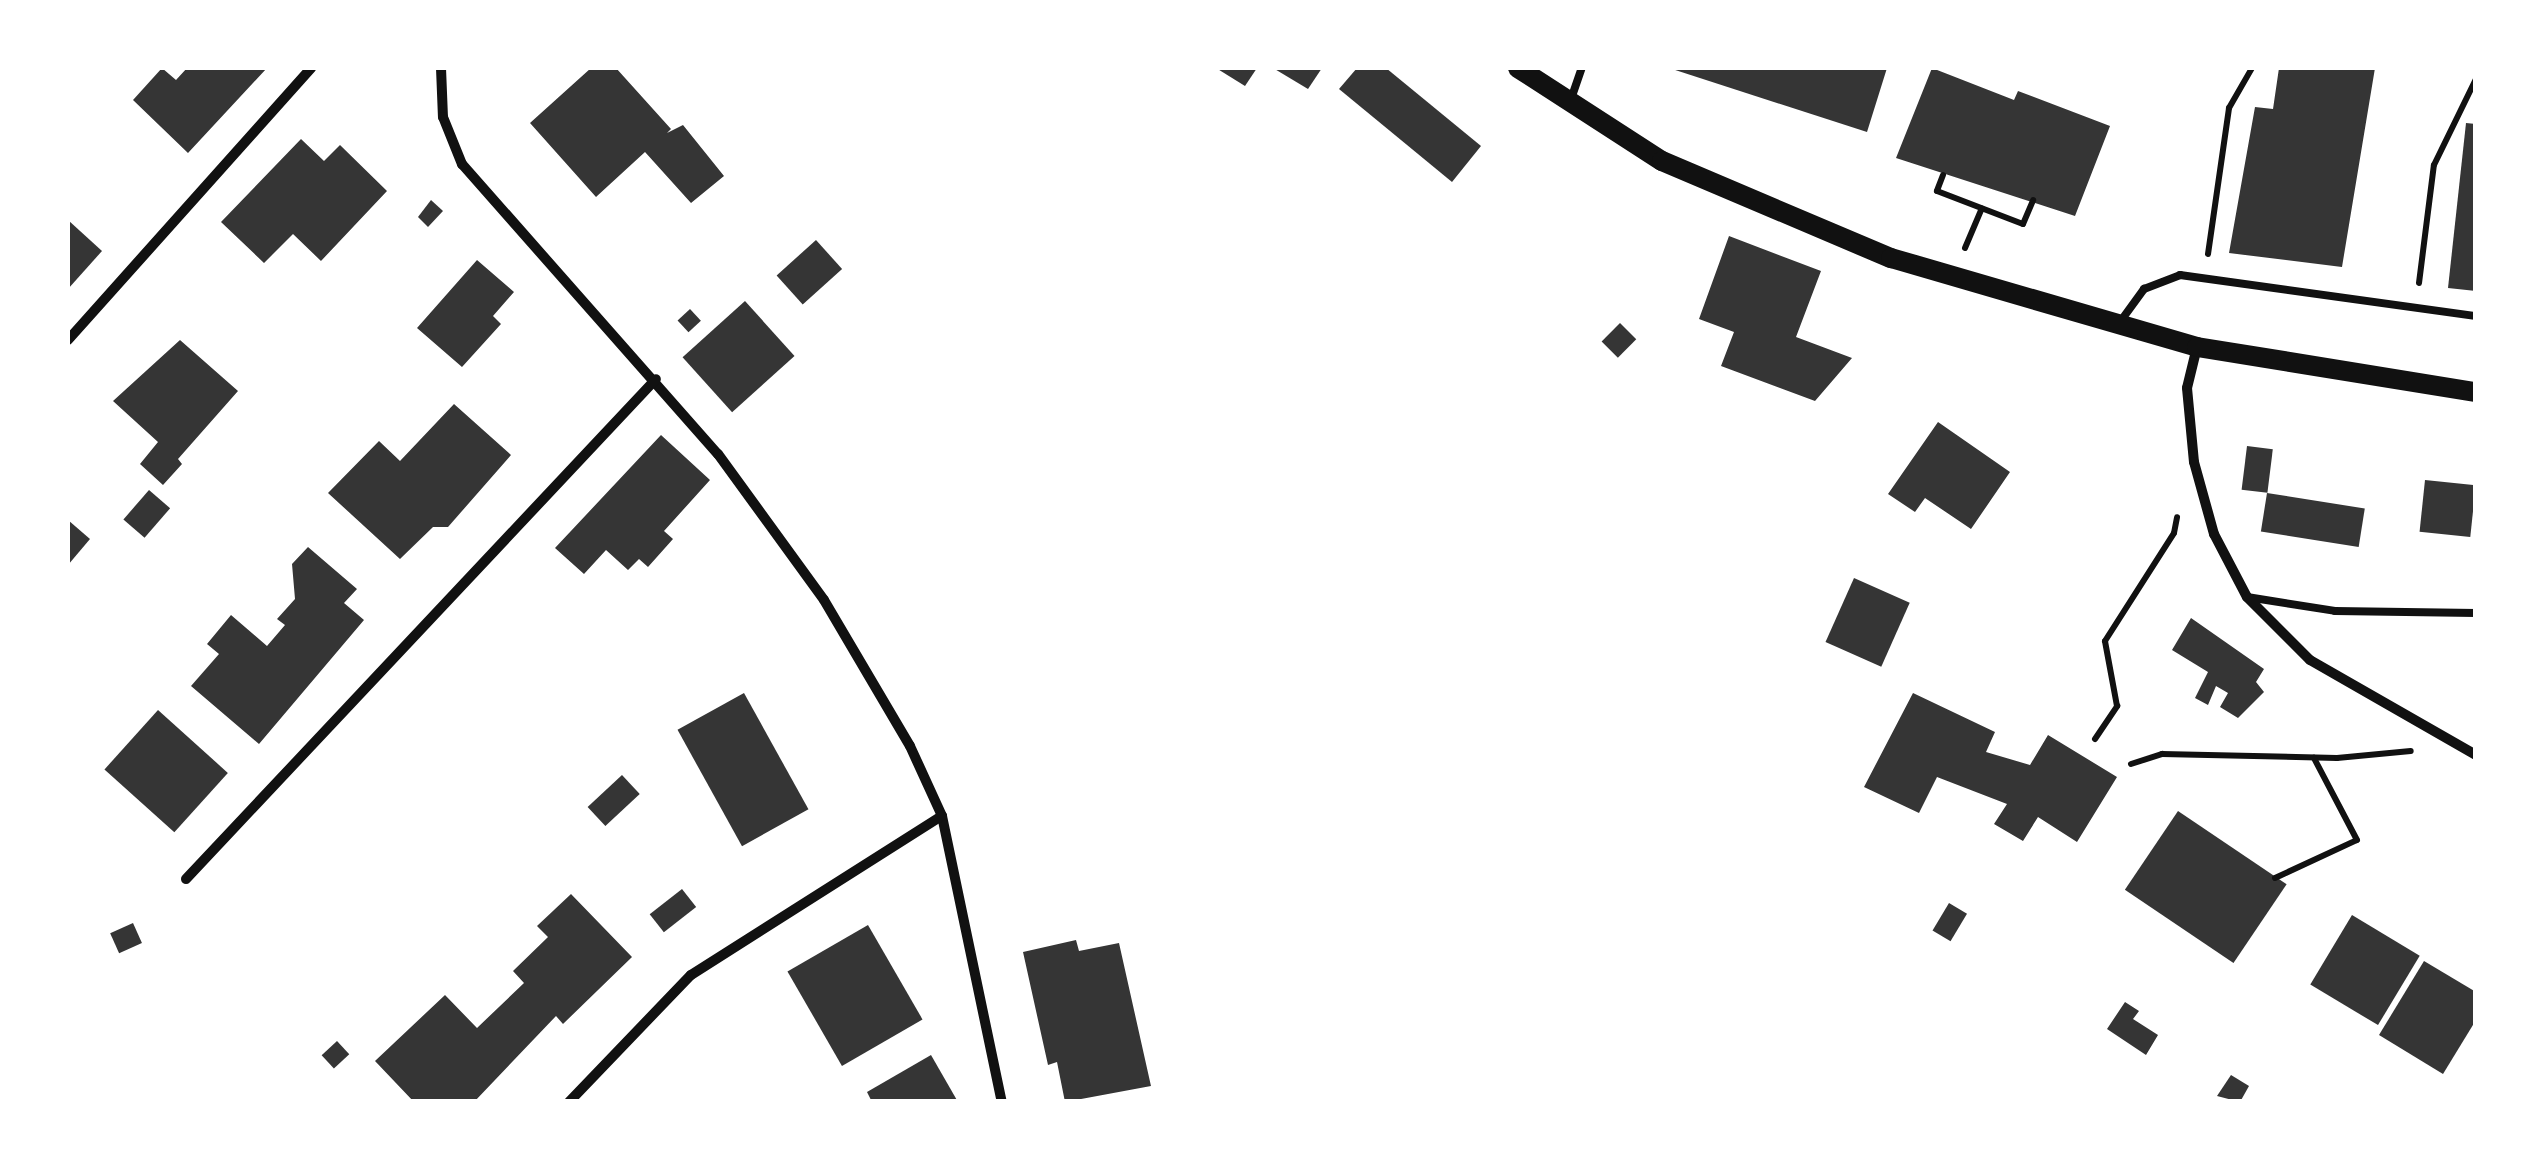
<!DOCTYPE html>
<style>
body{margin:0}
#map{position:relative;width:2543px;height:1169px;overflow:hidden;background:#fff;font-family:"Fira Sans",sans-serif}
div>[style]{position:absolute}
.building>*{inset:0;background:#353535;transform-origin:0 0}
.path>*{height:6px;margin:-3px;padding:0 3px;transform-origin:3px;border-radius:3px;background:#111}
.service>*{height:8px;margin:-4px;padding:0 4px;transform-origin:4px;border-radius:4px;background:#111}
.minor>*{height:10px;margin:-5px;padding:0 5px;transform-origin:5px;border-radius:5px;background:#111}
.secondary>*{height:20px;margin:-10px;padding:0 10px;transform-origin:10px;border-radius:10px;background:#111}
span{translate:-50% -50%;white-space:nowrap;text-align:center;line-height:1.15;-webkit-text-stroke:9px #fff;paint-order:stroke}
.frame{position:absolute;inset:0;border:70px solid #fff;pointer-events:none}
</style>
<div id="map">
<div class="building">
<i style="clip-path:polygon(162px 68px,176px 80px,187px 68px,267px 68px,188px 153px,133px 100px)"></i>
<i style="clip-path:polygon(591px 68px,616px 68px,671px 129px,667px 133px,683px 125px,724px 176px,691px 203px,645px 152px,596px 197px,530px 123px)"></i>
<i style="clip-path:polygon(1216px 68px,1257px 68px,1245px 86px)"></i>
<i style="clip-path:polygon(1273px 68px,1322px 68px,1308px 89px)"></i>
<i style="clip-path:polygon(1357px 68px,1386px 68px,1481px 146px,1452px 182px,1339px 89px)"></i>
<i style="clip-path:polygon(1669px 68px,1887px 68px,1867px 132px)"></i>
<i style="clip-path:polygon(1932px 68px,2014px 100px,2018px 91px,2110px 126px,2075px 216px,1896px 158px)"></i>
<i style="clip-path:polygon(2279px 68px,2375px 68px,2342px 267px,2229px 253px,2255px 107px,2273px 109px)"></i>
<i style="clip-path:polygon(2466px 123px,2476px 124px,2476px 291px,2448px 288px)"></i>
<i style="clip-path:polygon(301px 139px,324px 161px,340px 145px,387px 191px,321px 261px,293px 234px,264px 263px,221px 222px)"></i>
<i style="clip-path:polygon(431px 200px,443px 211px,428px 227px,418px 217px)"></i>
<i style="clip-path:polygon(68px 220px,102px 251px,68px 289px)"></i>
<i style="clip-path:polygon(1729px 236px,1821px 271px,1796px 337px,1852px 358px,1815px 401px,1721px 366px,1734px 332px,1699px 319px)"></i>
<i style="left:816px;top:240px;width:39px;height:53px;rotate:48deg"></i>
<i style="clip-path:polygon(477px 260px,514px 292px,493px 316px,501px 324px,462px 367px,417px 328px)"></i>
<i style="left:745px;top:301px;width:74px;height:84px;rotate:48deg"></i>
<i style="left:690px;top:309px;width:16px;height:17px;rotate:47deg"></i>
<i style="left:1620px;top:323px;width:23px;height:26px;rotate:45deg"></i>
<i style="clip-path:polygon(180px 340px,238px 391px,178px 459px,182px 464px,163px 485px,140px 464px,158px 442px,113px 401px)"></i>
<i style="clip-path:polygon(454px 404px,511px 455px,448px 527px,433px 527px,400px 559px,328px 493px,379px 441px,400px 461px)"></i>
<i style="clip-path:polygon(1938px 422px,2010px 472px,1971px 529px,1925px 498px,1915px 512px,1888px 494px)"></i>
<i style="clip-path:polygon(661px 435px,710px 480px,664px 531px,673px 539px,648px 567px,639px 559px,628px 570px,606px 550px,584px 574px,555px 548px)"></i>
<i style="left:2247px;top:446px;width:26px;height:44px;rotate:7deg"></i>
<i style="left:2425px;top:480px;width:51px;height:52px;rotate:6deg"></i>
<i style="left:149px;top:490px;width:28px;height:39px;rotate:41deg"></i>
<i style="left:2267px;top:493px;width:99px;height:39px;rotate:9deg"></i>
<i style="clip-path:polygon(68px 520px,90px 539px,68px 565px)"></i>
<i style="clip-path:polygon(308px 547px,357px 589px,344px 603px,364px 620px,259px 744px,191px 686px,219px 654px,207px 644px,231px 615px,267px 646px,285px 625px,277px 619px,295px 599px,292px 564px)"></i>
<i style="left:1854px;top:578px;width:61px;height:70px;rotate:24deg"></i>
<i style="clip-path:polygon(2191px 618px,2264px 669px,2256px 682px,2264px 692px,2238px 718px,2220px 707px,2228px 693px,2216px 686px,2208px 705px,2195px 698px,2208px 672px,2172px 650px)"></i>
<i style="left:744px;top:693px;width:133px;height:76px;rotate:61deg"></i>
<i style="clip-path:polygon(1913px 693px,1995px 732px,1986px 752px,2030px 765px,2048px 735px,2117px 777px,2077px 842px,2038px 817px,2023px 841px,1994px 824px,2007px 804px,1937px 777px,1919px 813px,1864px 787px)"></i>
<i style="left:158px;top:710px;width:94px;height:80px;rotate:42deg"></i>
<i style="left:622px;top:775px;width:26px;height:47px;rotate:47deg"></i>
<i style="left:2178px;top:811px;width:131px;height:95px;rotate:34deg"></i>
<i style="left:682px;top:889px;width:23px;height:41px;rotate:52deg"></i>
<i style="clip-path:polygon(571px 894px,632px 957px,563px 1024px,556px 1016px,474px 1102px,414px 1102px,375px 1061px,445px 995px,477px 1028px,524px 983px,513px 971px,548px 937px,537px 926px)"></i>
<i style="left:1949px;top:903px;width:21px;height:32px;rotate:31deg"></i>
<i style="left:2352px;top:915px;width:79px;height:81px;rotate:31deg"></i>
<i style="left:133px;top:923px;width:22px;height:25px;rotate:66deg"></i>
<i style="left:868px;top:925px;width:109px;height:93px;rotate:60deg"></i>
<i style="clip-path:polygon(1076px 940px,1079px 951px,1119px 943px,1151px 1086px,1065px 1102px,1057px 1062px,1048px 1065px,1023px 952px)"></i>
<i style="clip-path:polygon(2424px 961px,2476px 992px,2476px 1020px,2443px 1074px,2379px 1035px)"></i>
<i style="clip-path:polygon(2125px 1002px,2139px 1011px,2133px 1019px,2158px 1035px,2146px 1055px,2107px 1029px)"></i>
<i style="left:337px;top:1041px;width:18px;height:21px;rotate:47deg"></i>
<i style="clip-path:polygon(931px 1055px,958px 1102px,872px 1102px,867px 1092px)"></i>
<i style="clip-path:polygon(2231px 1075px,2249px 1086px,2240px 1102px,2217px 1096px)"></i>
</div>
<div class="path">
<i style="left:1943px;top:175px;width:17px;rotate:111deg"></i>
<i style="left:1937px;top:191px;width:92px;rotate:21deg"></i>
<i style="left:2023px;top:224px;width:26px;rotate:-67deg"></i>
<i style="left:1965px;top:248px;width:43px;rotate:-67deg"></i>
<i style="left:2208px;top:254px;width:148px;rotate:-81.8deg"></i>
<i style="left:2229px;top:108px;width:46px;rotate:-60.1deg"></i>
<i style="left:2419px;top:283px;width:119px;rotate:-82.8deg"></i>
<i style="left:2434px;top:165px;width:96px;rotate:-64deg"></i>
<i style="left:2095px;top:739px;width:40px;rotate:-56deg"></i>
<i style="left:2117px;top:706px;width:66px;rotate:-100.5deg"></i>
<i style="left:2105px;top:641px;width:128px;rotate:-57.4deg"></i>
<i style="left:2174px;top:533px;width:16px;rotate:-79deg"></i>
<i style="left:2131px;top:764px;width:33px;rotate:-18deg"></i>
<i style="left:2162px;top:754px;width:175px;rotate:1.3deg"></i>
<i style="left:2337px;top:758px;width:74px;rotate:-5.4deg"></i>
<i style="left:2275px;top:878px;width:90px;rotate:-24.9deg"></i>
<i style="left:2357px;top:840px;width:93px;rotate:-117.7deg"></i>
</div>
<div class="service">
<i style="left:1570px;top:102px;width:36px;rotate:-71deg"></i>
<i style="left:2120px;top:322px;width:41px;rotate:-54deg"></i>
<i style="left:2144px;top:289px;width:39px;rotate:-21deg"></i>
<i style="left:2180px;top:275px;width:299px;rotate:7.9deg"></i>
<i style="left:2247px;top:597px;width:89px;rotate:9deg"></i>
<i style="left:2335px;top:611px;width:141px;rotate:0.8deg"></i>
</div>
<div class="minor">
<i style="left:441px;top:68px;width:49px;rotate:87.7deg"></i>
<i style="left:443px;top:117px;width:51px;rotate:68deg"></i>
<i style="left:462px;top:164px;width:387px;rotate:48.6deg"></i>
<i style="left:718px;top:454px;width:180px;rotate:54deg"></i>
<i style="left:824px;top:600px;width:169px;rotate:59.5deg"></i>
<i style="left:910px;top:746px;width:77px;rotate:65.4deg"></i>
<i style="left:942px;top:816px;width:292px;rotate:78.2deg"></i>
<i style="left:68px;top:340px;width:365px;rotate:-48.2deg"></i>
<i style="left:2197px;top:347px;width:42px;rotate:103.7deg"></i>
<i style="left:2187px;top:388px;width:74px;rotate:84.6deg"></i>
<i style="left:2194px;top:462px;width:75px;rotate:74.5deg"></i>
<i style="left:2214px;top:534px;width:71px;rotate:62.4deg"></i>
<i style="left:2247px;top:597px;width:89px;rotate:45deg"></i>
<i style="left:2310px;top:660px;width:191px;rotate:29.8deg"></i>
<i style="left:186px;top:879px;width:686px;rotate:-46.77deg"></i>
<i style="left:569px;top:1102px;width:176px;rotate:-46.2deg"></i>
<i style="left:691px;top:975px;width:297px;rotate:-32.4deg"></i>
</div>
<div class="secondary">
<i style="left:1518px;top:68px;width:171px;rotate:32.9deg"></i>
<i style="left:1662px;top:161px;width:249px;rotate:23deg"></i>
<i style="left:1891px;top:258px;width:319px;rotate:16.2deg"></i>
<i style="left:2197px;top:347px;width:283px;rotate:9.2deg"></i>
</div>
<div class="frame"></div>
</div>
